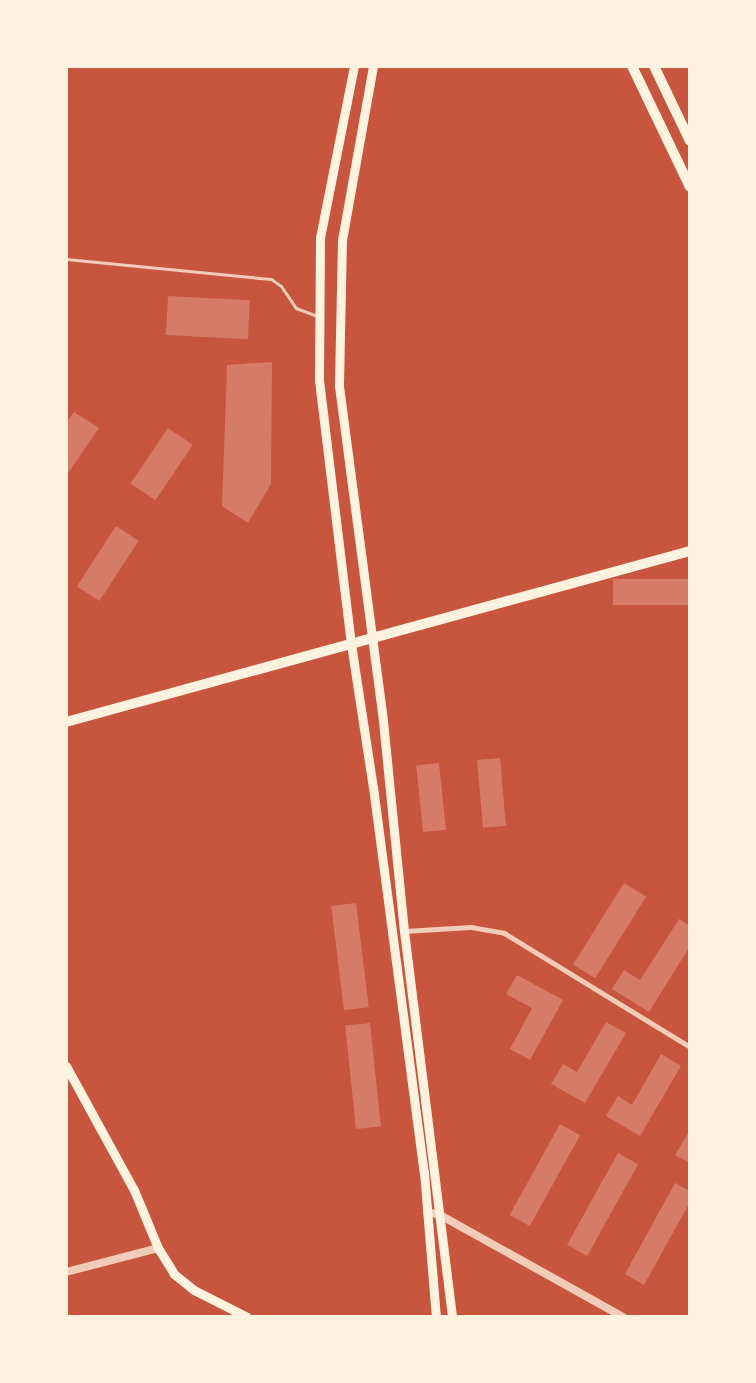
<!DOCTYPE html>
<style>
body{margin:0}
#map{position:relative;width:756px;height:1383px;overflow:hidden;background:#c8553d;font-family:Quicksand,sans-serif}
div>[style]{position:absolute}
.building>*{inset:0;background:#d67c66;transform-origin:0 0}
.service>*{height:3px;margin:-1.5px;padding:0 1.5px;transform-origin:1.5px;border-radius:1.5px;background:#f1ccb7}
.minor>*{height:5px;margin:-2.5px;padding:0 2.5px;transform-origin:2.5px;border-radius:2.5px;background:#f1ccb7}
.tertiary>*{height:8px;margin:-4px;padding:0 4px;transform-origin:4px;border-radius:4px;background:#f1ccb7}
.secondary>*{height:9px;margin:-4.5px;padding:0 4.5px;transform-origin:4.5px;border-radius:4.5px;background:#fff3e0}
.primary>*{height:10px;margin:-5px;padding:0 5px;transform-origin:5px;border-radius:5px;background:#fff3e0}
span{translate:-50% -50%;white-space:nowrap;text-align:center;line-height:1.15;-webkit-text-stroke:4px #fff3e0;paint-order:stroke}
.frame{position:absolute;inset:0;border:68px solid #fff3e0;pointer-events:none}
</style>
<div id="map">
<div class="building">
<i style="left:168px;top:296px;width:82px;height:39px;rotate:3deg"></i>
<i style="clip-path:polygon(272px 362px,271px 484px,248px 523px,222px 506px,227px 365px)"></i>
<i style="clip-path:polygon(74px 412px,99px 428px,66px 476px,66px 423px)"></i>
<i style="left:168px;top:428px;width:30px;height:67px;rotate:34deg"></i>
<i style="left:116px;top:526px;width:27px;height:72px;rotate:33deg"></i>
<i style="left:690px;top:579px;width:26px;height:77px;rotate:90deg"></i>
<i style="left:500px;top:758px;width:68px;height:23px;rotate:85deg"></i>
<i style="left:439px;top:763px;width:67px;height:23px;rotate:84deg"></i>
<i style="left:624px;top:883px;width:26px;height:96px;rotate:32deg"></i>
<i style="left:356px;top:903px;width:105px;height:25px;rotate:83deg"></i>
<i style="clip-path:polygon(679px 919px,690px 926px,690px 946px,649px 1012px,612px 989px,624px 970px,640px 980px)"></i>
<i style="clip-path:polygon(517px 975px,563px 1000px,530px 1060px,510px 1049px,532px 1008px,506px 994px)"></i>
<i style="clip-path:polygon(606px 1022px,626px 1033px,585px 1103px,551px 1084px,563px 1064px,577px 1072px)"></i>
<i style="left:370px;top:1023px;width:104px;height:25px;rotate:84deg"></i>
<i style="clip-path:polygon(661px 1054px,681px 1066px,640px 1136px,606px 1116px,618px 1096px,632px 1105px)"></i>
<i style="left:560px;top:1124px;width:23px;height:104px;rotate:29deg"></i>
<i style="clip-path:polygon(690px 1130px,690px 1163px,675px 1155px)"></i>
<i style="left:618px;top:1153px;width:23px;height:105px;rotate:29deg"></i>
<i style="clip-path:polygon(675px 1183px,690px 1191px,690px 1202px,644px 1285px,625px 1274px)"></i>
</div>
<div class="service">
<i style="left:66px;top:259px;width:206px;rotate:5.6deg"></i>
<i style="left:271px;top:279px;width:12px;rotate:35deg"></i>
<i style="left:281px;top:286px;width:27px;rotate:56deg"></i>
<i style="left:296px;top:308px;width:25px;rotate:21deg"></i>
</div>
<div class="minor">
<i style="left:404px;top:931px;width:67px;rotate:-3.4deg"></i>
<i style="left:471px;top:927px;width:34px;rotate:10deg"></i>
<i style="left:504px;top:933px;width:218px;rotate:31.5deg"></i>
</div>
<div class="tertiary">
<i style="left:427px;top:1212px;width:13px;rotate:13deg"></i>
<i style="left:440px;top:1215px;width:210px;rotate:29.1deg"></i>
<i style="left:66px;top:1272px;width:95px;rotate:-14.6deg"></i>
</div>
<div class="secondary">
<i style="left:354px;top:66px;width:174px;rotate:101.2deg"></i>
<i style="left:320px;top:237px;width:143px;rotate:90.4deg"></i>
<i style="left:319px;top:380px;width:266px;rotate:83.1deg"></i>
<i style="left:351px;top:644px;width:145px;rotate:81.3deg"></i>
<i style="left:373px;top:787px;width:388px;rotate:82.5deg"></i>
<i style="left:424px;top:1172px;width:145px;rotate:85.3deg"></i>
<i style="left:373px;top:66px;width:177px;rotate:100.1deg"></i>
<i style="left:342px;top:240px;width:146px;rotate:91.2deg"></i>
<i style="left:339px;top:386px;width:338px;rotate:82.5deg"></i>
<i style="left:383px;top:721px;width:211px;rotate:84.3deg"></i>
<i style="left:404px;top:931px;width:389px;rotate:82.9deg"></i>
<i style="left:66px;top:1066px;width:141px;rotate:61.3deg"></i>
<i style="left:134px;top:1190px;width:63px;rotate:67.5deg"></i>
<i style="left:158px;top:1248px;width:31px;rotate:58deg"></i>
<i style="left:174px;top:1274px;width:26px;rotate:39deg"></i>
<i style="left:194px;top:1290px;width:59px;rotate:27deg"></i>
</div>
<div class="primary">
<i style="left:632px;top:66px;width:134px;rotate:64.4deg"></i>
<i style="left:654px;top:66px;width:83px;rotate:64.4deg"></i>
<i style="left:66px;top:722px;width:647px;rotate:-15.33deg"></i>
</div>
<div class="frame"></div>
</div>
